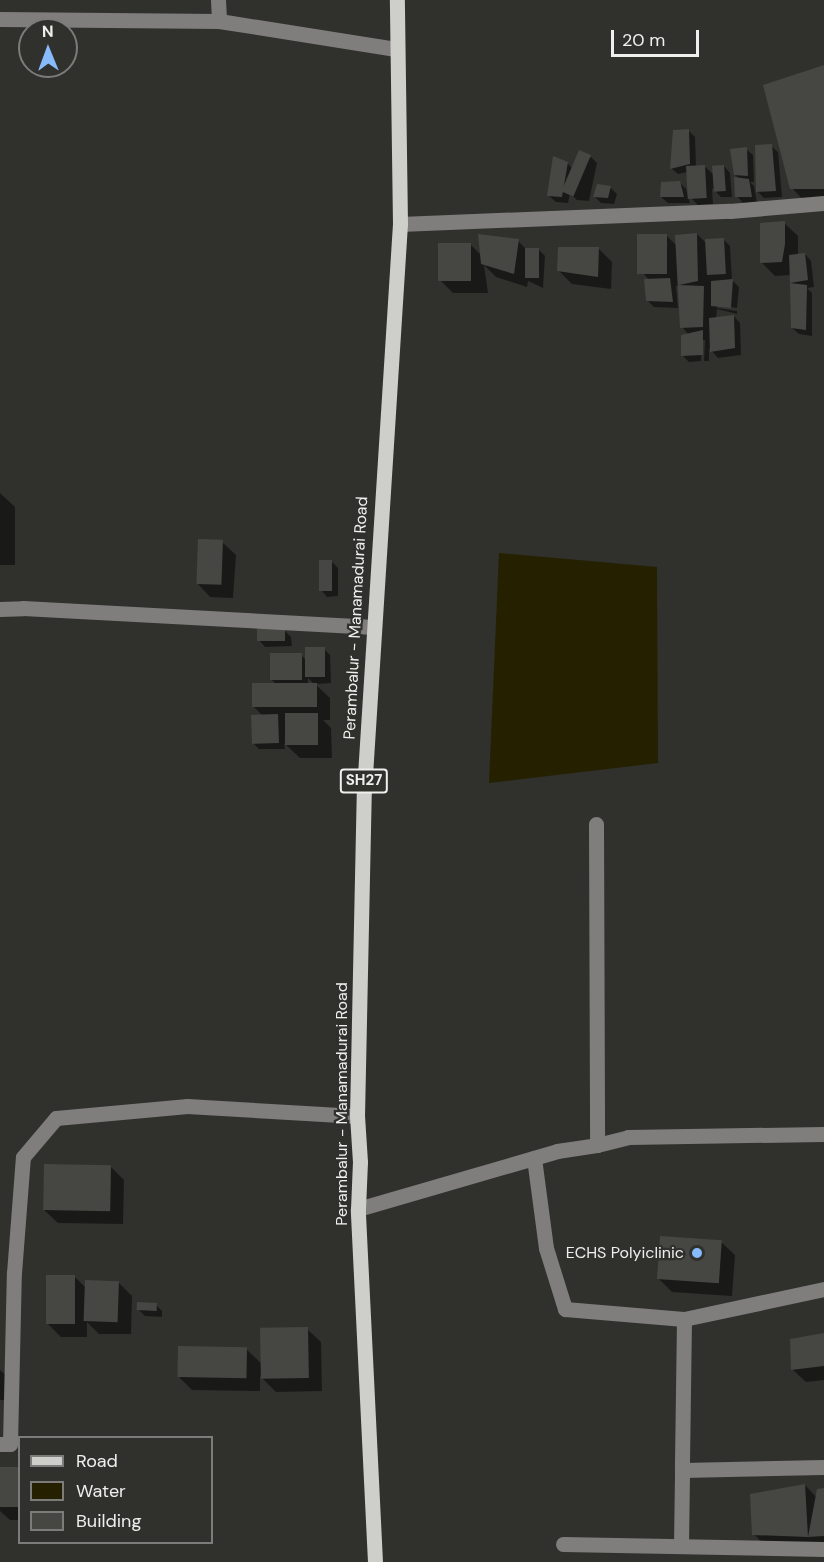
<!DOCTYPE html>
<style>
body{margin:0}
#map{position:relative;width:824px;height:1562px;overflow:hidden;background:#30302d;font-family:"DM Sans",sans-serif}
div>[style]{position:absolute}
.water>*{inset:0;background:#252100}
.shadow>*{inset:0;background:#0007}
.building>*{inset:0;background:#464643;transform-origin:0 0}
.minor>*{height:15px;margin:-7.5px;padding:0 7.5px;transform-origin:7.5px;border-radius:7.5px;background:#7f7e7d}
.major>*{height:15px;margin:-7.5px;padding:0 7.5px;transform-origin:7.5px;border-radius:7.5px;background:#cececb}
.dots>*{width:16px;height:16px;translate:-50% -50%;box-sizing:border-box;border:3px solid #30302d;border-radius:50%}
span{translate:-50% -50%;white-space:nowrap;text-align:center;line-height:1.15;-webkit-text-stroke:4.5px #30302d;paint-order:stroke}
.shield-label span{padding:2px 4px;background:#30302d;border:2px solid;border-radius:4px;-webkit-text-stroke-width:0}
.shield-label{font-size:15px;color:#efefed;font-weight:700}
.street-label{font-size:16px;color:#efefed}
.poi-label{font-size:16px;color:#efefed}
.right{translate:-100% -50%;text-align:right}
.legend{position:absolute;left:18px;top:1436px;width:195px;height:108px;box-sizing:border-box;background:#30302d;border:2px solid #7c7c7a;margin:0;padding:8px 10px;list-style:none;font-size:18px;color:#efefed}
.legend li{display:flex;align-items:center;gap:12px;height:30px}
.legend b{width:30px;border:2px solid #7c7c7a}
.north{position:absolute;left:18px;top:18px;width:60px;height:60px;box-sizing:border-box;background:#30302d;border:2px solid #7c7c7a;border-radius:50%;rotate:359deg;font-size:16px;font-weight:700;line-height:24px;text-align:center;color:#efefed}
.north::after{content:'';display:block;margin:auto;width:21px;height:27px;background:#87bbfb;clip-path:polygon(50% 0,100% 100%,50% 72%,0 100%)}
.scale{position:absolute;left:611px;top:30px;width:88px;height:27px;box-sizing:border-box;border:3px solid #efefed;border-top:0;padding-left:8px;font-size:18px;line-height:21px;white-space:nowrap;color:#efefed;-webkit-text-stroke:4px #30302d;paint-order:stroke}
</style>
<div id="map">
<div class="water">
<i style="clip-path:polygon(499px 553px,657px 567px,658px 763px,489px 783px)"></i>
</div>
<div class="shadow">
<i style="clip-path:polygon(824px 66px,824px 202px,805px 202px,792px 188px)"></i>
<i style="clip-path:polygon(689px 131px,695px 137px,696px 167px,704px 166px,714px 175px,724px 166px,730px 173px,732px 197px,721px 197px,712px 188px,713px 204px,698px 205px,691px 198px,688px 172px,678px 174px,671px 168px)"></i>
<i style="clip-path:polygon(771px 146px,778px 152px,782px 197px,764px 198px,757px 191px)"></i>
<i style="clip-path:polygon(746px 149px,753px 155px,754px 182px,750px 182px,754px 186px,757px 203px,743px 203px,737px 196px,740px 179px,735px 175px)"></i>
<i style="clip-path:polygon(591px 157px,597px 163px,589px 201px,577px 200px,570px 193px,568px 203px,556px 202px,549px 196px,567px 163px,576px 172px)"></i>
<i style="clip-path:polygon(679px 182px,686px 189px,690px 203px,668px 203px,661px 197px)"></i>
<i style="clip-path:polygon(598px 186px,611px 188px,617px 194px,614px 204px,601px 203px,595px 197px)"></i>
<i style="clip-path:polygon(784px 223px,798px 236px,798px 255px,805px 254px,811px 261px,814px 287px,807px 288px,812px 293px,812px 336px,799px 334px,792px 328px,791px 275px,775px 276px,762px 263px)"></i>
<i style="clip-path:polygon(697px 234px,707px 244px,724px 240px,730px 246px,732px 280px,739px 287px,737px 308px,717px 305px,717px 308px,737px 311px,737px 314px,717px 309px,716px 319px,734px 316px,740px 323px,741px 355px,718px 358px,709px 348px,709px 361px,704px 361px,705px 340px,702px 340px,701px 361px,689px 362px,682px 355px,689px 335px,682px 327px,681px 286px,676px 286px,678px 308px,654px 307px,648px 301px,650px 281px,643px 273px,666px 235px,677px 246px)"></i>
<i style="clip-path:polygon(518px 241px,526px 249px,538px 249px,545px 256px,543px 288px,528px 281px,527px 287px,496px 277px,484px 265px,488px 293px,453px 293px,440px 280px,470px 244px,482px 256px)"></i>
<i style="clip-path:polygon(599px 249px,612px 262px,611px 289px,572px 284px,558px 270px)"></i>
<i style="clip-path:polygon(0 493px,15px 507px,15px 565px,0 565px)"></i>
<i style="clip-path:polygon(222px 542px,236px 555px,233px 598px,210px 597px,197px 583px)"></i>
<i style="clip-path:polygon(331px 561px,338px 568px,338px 596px,327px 597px,321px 590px)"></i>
<i style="clip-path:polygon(285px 631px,291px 637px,292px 646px,265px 647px,259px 640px)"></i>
<i style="clip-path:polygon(evenodd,324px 649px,330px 655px,331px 683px,315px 684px,330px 698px,330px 720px,323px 720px,331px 728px,332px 758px,300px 758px,284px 743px,285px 749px,259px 749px,253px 743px,263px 716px,254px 707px,278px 686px,272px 680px,301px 655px,306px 660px,324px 649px,308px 678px,315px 685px,308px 685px,308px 678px)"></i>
<i style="clip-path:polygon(110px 1166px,124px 1180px,123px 1224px,58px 1223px,44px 1210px)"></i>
<i style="clip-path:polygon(721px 1242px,735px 1255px,732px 1296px,672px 1292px,659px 1279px)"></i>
<i style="clip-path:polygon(74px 1276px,86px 1288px,118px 1282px,132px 1296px,131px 1334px,99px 1334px,87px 1322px,87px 1337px,61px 1337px,47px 1323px)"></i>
<i style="clip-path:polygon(156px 1305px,162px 1311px,162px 1317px,145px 1316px,138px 1309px)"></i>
<i style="clip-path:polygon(307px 1329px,321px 1342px,322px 1391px,276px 1392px,260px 1376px,260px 1391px,192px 1390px,179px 1377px,246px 1349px,262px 1364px)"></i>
<i style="clip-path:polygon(824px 1334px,824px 1380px,806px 1382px,792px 1369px)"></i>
<i style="clip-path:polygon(0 1370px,7px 1376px,7px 1400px,0 1400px)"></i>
<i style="clip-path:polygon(20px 1468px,20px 1520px,10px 1520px,0 1511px,0 1469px)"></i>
<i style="clip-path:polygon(805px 1485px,817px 1498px,824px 1490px,824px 1550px,767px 1548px,754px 1534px)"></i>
</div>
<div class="building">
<i style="clip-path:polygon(824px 65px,824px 189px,790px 189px,763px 85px)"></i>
<i style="clip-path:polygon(689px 129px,690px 164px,670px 169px,673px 130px)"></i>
<i style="clip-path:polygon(772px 144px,776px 191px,756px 192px,755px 145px)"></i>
<i style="clip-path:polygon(747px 147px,748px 176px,734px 175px,730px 149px)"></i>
<i style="left:579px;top:150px;width:13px;height:45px;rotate:23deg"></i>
<i style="clip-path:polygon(553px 156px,568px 162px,562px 197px,547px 196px)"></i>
<i style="left:705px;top:165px;width:33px;height:19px;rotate:87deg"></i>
<i style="left:724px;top:165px;width:26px;height:12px;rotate:86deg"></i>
<i style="clip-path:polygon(734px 177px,749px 179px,752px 197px,735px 197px)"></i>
<i style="clip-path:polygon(680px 181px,684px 197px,660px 197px,661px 182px)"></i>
<i style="clip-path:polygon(597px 184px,611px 186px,608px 198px,593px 197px)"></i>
<i style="clip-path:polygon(785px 221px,785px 244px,782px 262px,760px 263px,760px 223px)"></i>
<i style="clip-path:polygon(697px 233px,698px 281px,679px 285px,704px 286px,703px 327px,680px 328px,675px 235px)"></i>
<i style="clip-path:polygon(478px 234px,519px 239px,514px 274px,481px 264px)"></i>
<i style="left:637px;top:234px;width:30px;height:40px"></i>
<i style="left:724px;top:238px;width:36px;height:19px;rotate:87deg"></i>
<i style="left:438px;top:243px;width:33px;height:38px"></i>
<i style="clip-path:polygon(558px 247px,599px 247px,598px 277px,557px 271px)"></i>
<i style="left:525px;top:248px;width:14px;height:30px"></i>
<i style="clip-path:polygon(805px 253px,808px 280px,790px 283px,789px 255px)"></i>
<i style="clip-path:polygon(670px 278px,673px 302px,646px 301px,644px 279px)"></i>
<i style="clip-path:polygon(733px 279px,731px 308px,711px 306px,711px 281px)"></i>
<i style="clip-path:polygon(790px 283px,807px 285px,806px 330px,791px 328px)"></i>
<i style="clip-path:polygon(734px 315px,735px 348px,710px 352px,709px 318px)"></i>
<i style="clip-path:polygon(703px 330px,703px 355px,681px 356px,681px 335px)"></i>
<i style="left:198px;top:539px;width:25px;height:45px;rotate:2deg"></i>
<i style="left:319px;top:560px;width:13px;height:31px"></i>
<i style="left:257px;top:629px;width:28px;height:12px"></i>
<i style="left:325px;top:647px;width:30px;height:20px;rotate:90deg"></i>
<i style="left:302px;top:653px;width:27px;height:32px;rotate:90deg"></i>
<i style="left:317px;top:683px;width:24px;height:65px;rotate:90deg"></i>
<i style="left:285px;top:713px;width:33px;height:32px"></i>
<i style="left:278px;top:714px;width:29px;height:27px;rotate:88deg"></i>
<i style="left:44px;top:1164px;width:67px;height:46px;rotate:1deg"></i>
<i style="left:660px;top:1236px;width:62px;height:43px;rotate:4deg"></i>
<i style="left:46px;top:1275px;width:29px;height:49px"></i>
<i style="left:85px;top:1280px;width:34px;height:41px;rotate:2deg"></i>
<i style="left:137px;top:1302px;width:20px;height:8px;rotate:3deg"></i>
<i style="left:308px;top:1327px;width:51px;height:48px;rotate:89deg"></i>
<i style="clip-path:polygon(824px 1333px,824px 1366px,791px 1370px,790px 1339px)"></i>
<i style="left:178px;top:1346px;width:69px;height:31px;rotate:1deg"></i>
<i style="left:0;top:1467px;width:20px;height:40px"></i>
<i style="clip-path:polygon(805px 1484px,808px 1537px,752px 1535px,750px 1494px)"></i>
<i style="clip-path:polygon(824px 1488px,824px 1536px,808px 1537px,817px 1489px)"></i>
</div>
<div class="minor">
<i style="left:218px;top:0;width:21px;rotate:87deg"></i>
<i style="left:0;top:19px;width:219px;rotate:0.5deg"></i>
<i style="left:219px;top:21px;width:179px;rotate:9deg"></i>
<i style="left:400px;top:224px;width:330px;rotate:-2.3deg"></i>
<i style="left:730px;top:211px;width:94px;rotate:-4.9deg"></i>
<i style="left:0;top:609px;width:23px;rotate:-2deg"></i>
<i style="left:23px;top:608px;width:351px;rotate:3.1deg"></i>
<i style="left:596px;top:824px;width:321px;rotate:89.8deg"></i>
<i style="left:534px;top:1158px;width:91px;rotate:82.4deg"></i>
<i style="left:546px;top:1248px;width:64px;rotate:72.7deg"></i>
<i style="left:565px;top:1309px;width:119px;rotate:4.8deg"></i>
<i style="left:684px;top:1319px;width:151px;rotate:90.8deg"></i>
<i style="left:682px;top:1470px;width:142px;rotate:-1.2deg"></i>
<i style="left:358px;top:1209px;width:207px;rotate:-16.2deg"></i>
<i style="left:557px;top:1151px;width:40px;rotate:-8.5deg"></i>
<i style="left:597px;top:1145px;width:32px;rotate:-14deg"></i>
<i style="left:628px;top:1137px;width:196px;rotate:-0.9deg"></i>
<i style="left:684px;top:1319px;width:143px;rotate:-12.1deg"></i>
<i style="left:0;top:1444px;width:10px"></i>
<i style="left:10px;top:1444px;width:171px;rotate:-88.7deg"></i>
<i style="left:14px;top:1273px;width:116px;rotate:-85.6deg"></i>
<i style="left:23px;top:1157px;width:51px;rotate:-49.8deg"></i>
<i style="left:56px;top:1118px;width:132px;rotate:-5.2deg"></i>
<i style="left:187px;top:1106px;width:170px;rotate:3.4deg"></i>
<i style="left:563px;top:1544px;width:261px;rotate:1.1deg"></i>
<i style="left:681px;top:1546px;width:76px;rotate:-89.2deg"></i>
</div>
<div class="major">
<i style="left:375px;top:1562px;width:353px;rotate:-92.8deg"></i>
<i style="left:358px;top:1209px;width:47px;rotate:-87.6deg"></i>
<i style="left:360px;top:1162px;width:46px;rotate:-93.7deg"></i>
<i style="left:357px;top:1116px;width:325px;rotate:-88.8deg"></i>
<i style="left:364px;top:791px;width:568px;rotate:-86.37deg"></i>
<i style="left:400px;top:224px;width:224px;rotate:-90.8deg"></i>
</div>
<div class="dots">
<i style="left:697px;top:1253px;background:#87bbfb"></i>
</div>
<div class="shield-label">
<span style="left:364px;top:781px">SH27</span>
</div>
<div class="street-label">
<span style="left:356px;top:618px;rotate:-87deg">Perambalur - Manamadurai Road</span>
<span style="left:342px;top:1104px;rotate:-90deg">Perambalur - Manamadurai Road</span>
</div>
<div class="poi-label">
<span class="right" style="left:684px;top:1253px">ECHS Polyiclinic</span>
</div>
<ul class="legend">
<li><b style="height:8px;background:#cececb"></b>Road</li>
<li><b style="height:16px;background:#252100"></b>Water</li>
<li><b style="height:16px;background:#464643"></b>Building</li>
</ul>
<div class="north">N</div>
<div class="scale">20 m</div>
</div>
